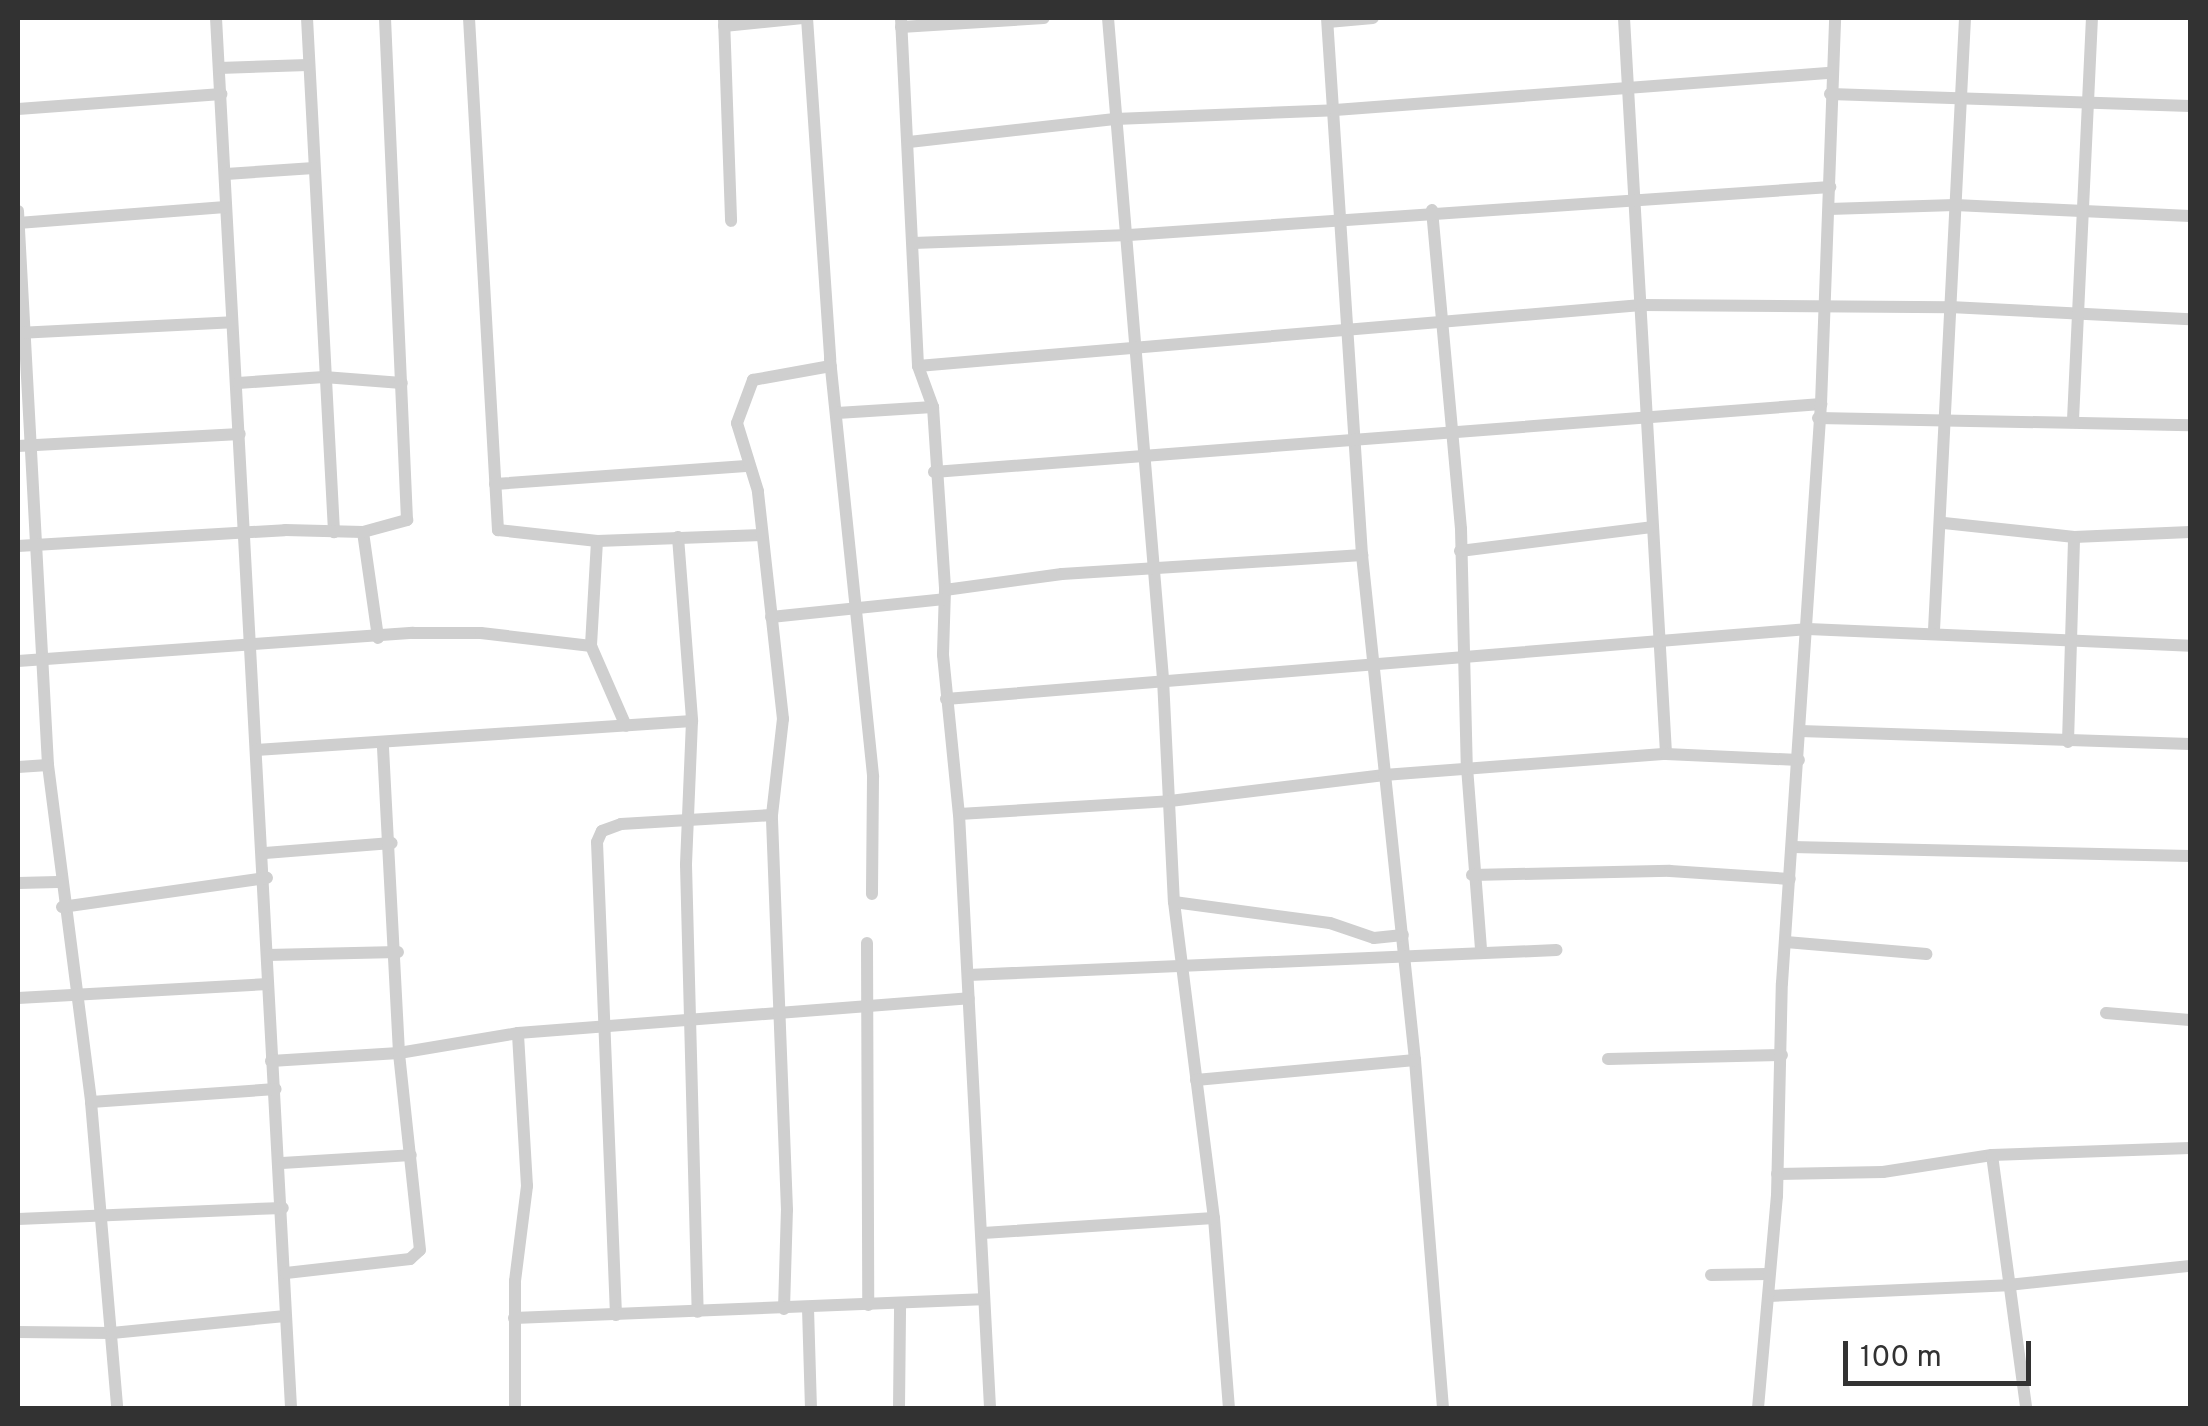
<!DOCTYPE html>
<style>
body{margin:0}
#map{position:relative;width:2208px;height:1426px;overflow:hidden;background:#fff;font-family:Overpass,sans-serif}
div>[style]{position:absolute}
.minor>*{height:12px;margin:-6px;padding:0 6px;transform-origin:6px;border-radius:6px;background:#cfcfcf}
span{translate:-50% -50%;white-space:nowrap;text-align:center;line-height:1.15;-webkit-text-stroke:10px #fff;paint-order:stroke}
.frame{position:absolute;inset:0;border:20px solid #323232;pointer-events:none}
.scale{position:absolute;left:1843px;top:1341px;width:188px;height:45px;box-sizing:border-box;border:5px solid #323232;border-top:0;padding-left:12px;font-size:30px;line-height:35px;white-space:nowrap;color:#323232;-webkit-text-stroke:8px #fff;paint-order:stroke}
</style>
<div id="map">
<div class="minor">
<i style="left:216px;top:18px;width:1392px;rotate:86.91deg"></i>
<i style="left:307px;top:18px;width:515px;rotate:86.99deg"></i>
<i style="left:469px;top:18px;width:513px;rotate:86.76deg"></i>
<i style="left:498px;top:530px;width:100px;rotate:6.3deg"></i>
<i style="left:597px;top:541px;width:165px;rotate:-2.1deg"></i>
<i style="left:724px;top:18px;width:203px;rotate:88deg"></i>
<i style="left:807px;top:18px;width:342px;rotate:86.1deg"></i>
<i style="left:830px;top:359px;width:420px;rotate:84.1deg"></i>
<i style="left:873px;top:777px;width:117px;rotate:90.5deg"></i>
<i style="left:901px;top:18px;width:348px;rotate:87.2deg"></i>
<i style="left:918px;top:366px;width:44px;rotate:69.9deg"></i>
<i style="left:933px;top:407px;width:183px;rotate:86.2deg"></i>
<i style="left:945px;top:590px;width:65px;rotate:91.8deg"></i>
<i style="left:943px;top:655px;width:160px;rotate:84.3deg"></i>
<i style="left:959px;top:814px;width:595px;rotate:87.01deg"></i>
<i style="left:1108px;top:18px;width:663px;rotate:85.24deg"></i>
<i style="left:1163px;top:679px;width:223px;rotate:87.2deg"></i>
<i style="left:1174px;top:902px;width:319px;rotate:82.8deg"></i>
<i style="left:1214px;top:1218px;width:191px;rotate:85.5deg"></i>
<i style="left:1327px;top:18px;width:538px;rotate:86.27deg"></i>
<i style="left:1362px;top:555px;width:508px;rotate:84.01deg"></i>
<i style="left:1415px;top:1060px;width:349px;rotate:85.4deg"></i>
<i style="left:1624px;top:18px;width:737px;rotate:86.73deg"></i>
<i style="left:1328px;top:22px;width:45px;rotate:-5.1deg"></i>
<i style="left:724px;top:26px;width:79px;rotate:-5.8deg"></i>
<i style="left:901px;top:27px;width:143px;rotate:-3.6deg"></i>
<i style="left:219px;top:68px;width:89px;rotate:-1.9deg"></i>
<i style="left:1830px;top:94px;width:360px;rotate:1.9deg"></i>
<i style="left:18px;top:109px;width:204px;rotate:-4.2deg"></i>
<i style="left:909px;top:142px;width:207px;rotate:-6.4deg"></i>
<i style="left:1115px;top:119px;width:220px;rotate:-2.3deg"></i>
<i style="left:1335px;top:110px;width:497px;rotate:-4.3deg"></i>
<i style="left:226px;top:174px;width:88px;rotate:-3.9deg"></i>
<i style="left:1829px;top:209px;width:126px;rotate:-1.8deg"></i>
<i style="left:1955px;top:205px;width:235px;rotate:2.7deg"></i>
<i style="left:1432px;top:210px;width:320px;rotate:84.8deg"></i>
<i style="left:1461px;top:529px;width:238px;rotate:88.6deg"></i>
<i style="left:1467px;top:767px;width:184px;rotate:85.6deg"></i>
<i style="left:18px;top:211px;width:555px;rotate:86.9deg"></i>
<i style="left:48px;top:765px;width:340px;rotate:82.7deg"></i>
<i style="left:91px;top:1102px;width:307px;rotate:85.1deg"></i>
<i style="left:18px;top:223px;width:208px;rotate:-4.4deg"></i>
<i style="left:913px;top:243px;width:216px;rotate:-2.1deg"></i>
<i style="left:1129px;top:235px;width:703px;rotate:-3.92deg"></i>
<i style="left:18px;top:333px;width:214px;rotate:-2.9deg"></i>
<i style="left:918px;top:366px;width:726px;rotate:-4.82deg"></i>
<i style="left:1641px;top:305px;width:309px;rotate:0.4deg"></i>
<i style="left:1950px;top:307px;width:240px;rotate:2.9deg"></i>
<i style="left:238px;top:383px;width:86px;rotate:-4deg"></i>
<i style="left:324px;top:377px;width:78px;rotate:4.4deg"></i>
<i style="left:837px;top:413px;width:96px;rotate:-3.6deg"></i>
<i style="left:1818px;top:418px;width:372px;rotate:1.1deg"></i>
<i style="left:2073px;top:420px;width:402px;rotate:-87.3deg"></i>
<i style="left:18px;top:446px;width:222px;rotate:-3.1deg"></i>
<i style="left:934px;top:472px;width:890px;rotate:-4.38deg"></i>
<i style="left:495px;top:484px;width:255px;rotate:-4.1deg"></i>
<i style="left:1944px;top:523px;width:131px;rotate:6.1deg"></i>
<i style="left:2074px;top:537px;width:116px;rotate:-2.5deg"></i>
<i style="left:363px;top:532px;width:107px;rotate:81.9deg"></i>
<i style="left:678px;top:537px;width:185px;rotate:85.6deg"></i>
<i style="left:692px;top:721px;width:144px;rotate:92.4deg"></i>
<i style="left:686px;top:865px;width:447px;rotate:88.5deg"></i>
<i style="left:597px;top:541px;width:105px;rotate:93.3deg"></i>
<i style="left:591px;top:646px;width:87px;rotate:66.4deg"></i>
<i style="left:18px;top:546px;width:267px;rotate:-3.4deg"></i>
<i style="left:285px;top:530px;width:78px;rotate:1.5deg"></i>
<i style="left:363px;top:532px;width:46px;rotate:-15.3deg"></i>
<i style="left:407px;top:520px;width:502px;rotate:-92.51deg"></i>
<i style="left:1460px;top:551px;width:193px;rotate:-7.1deg"></i>
<i style="left:945px;top:590px;width:118px;rotate:-7.8deg"></i>
<i style="left:1062px;top:574px;width:301px;rotate:-3.6deg"></i>
<i style="left:771px;top:617px;width:174px;rotate:-5.9deg"></i>
<i style="left:1934px;top:630px;width:613px;rotate:-87.1deg"></i>
<i style="left:18px;top:661px;width:396px;rotate:-4.1deg"></i>
<i style="left:413px;top:633px;width:68px"></i>
<i style="left:481px;top:633px;width:111px;rotate:6.7deg"></i>
<i style="left:946px;top:699px;width:865px;rotate:-4.64deg"></i>
<i style="left:1808px;top:629px;width:382px;rotate:2.5deg"></i>
<i style="left:1800px;top:731px;width:390px;rotate:1.9deg"></i>
<i style="left:2068px;top:742px;width:205px;rotate:-88.3deg"></i>
<i style="left:256px;top:750px;width:437px;rotate:-3.8deg"></i>
<i style="left:18px;top:767px;width:30px;rotate:-4deg"></i>
<i style="left:959px;top:814px;width:211px;rotate:-3.5deg"></i>
<i style="left:1170px;top:801px;width:216px;rotate:-6.9deg"></i>
<i style="left:1384px;top:775px;width:283px;rotate:-4.3deg"></i>
<i style="left:1666px;top:754px;width:133px;rotate:2.6deg"></i>
<i style="left:1792px;top:847px;width:398px;rotate:1.3deg"></i>
<i style="left:265px;top:853px;width:127px;rotate:-4.5deg"></i>
<i style="left:1472px;top:875px;width:198px;rotate:-1.2deg"></i>
<i style="left:1670px;top:871px;width:120px;rotate:3.8deg"></i>
<i style="left:18px;top:883px;width:40px;rotate:-1.4deg"></i>
<i style="left:1174px;top:902px;width:157px;rotate:7.7deg"></i>
<i style="left:1330px;top:923px;width:46px;rotate:18.8deg"></i>
<i style="left:1374px;top:938px;width:29px;rotate:-6deg"></i>
<i style="left:62px;top:907px;width:207px;rotate:-8.1deg"></i>
<i style="left:1786px;top:942px;width:141px;rotate:4.9deg"></i>
<i style="left:867px;top:943px;width:362px;rotate:89.8deg"></i>
<i style="left:267px;top:955px;width:131px;rotate:-1.3deg"></i>
<i style="left:968px;top:975px;width:589px;rotate:-2.43deg"></i>
<i style="left:18px;top:998px;width:250px;rotate:-3.2deg"></i>
<i style="left:2106px;top:1013px;width:84px;rotate:4.8deg"></i>
<i style="left:1608px;top:1059px;width:174px;rotate:-1.3deg"></i>
<i style="left:271px;top:1061px;width:128px;rotate:-3.6deg"></i>
<i style="left:399px;top:1053px;width:121px;rotate:-9.5deg"></i>
<i style="left:518px;top:1033px;width:452px;rotate:-4.4deg"></i>
<i style="left:1196px;top:1080px;width:220px;rotate:-5.2deg"></i>
<i style="left:91px;top:1102px;width:185px;rotate:-4deg"></i>
<i style="left:1992px;top:1155px;width:255px;rotate:82.3deg"></i>
<i style="left:282px;top:1163px;width:129px;rotate:-3.5deg"></i>
<i style="left:1777px;top:1174px;width:106px;rotate:-1.1deg"></i>
<i style="left:1883px;top:1172px;width:110px;rotate:-8.9deg"></i>
<i style="left:1992px;top:1155px;width:198px;rotate:-2deg"></i>
<i style="left:18px;top:1219px;width:265px;rotate:-2.4deg"></i>
<i style="left:983px;top:1233px;width:231px;rotate:-3.7deg"></i>
<i style="left:286px;top:1273px;width:125px;rotate:-6.4deg"></i>
<i style="left:410px;top:1259px;width:13px;rotate:-42deg"></i>
<i style="left:420px;top:1250px;width:198px;rotate:-96.1deg"></i>
<i style="left:399px;top:1053px;width:310px;rotate:-93deg"></i>
<i style="left:1711px;top:1275px;width:56px;rotate:-1deg"></i>
<i style="left:1769px;top:1296px;width:239px;rotate:-2.6deg"></i>
<i style="left:2008px;top:1285px;width:183px;rotate:-6deg"></i>
<i style="left:808px;top:1308px;width:100px;rotate:88.3deg"></i>
<i style="left:784px;top:1309px;width:99px;rotate:-88.3deg"></i>
<i style="left:787px;top:1210px;width:395px;rotate:-92.2deg"></i>
<i style="left:772px;top:815px;width:97px;rotate:-83.5deg"></i>
<i style="left:783px;top:719px;width:229px;rotate:-96.3deg"></i>
<i style="left:758px;top:491px;width:71px;rotate:-107.2deg"></i>
<i style="left:737px;top:423px;width:46px;rotate:-69.6deg"></i>
<i style="left:753px;top:380px;width:79px;rotate:-10.2deg"></i>
<i style="left:616px;top:1315px;width:473px;rotate:-92.3deg"></i>
<i style="left:597px;top:842px;width:12px;rotate:-66deg"></i>
<i style="left:602px;top:831px;width:20px;rotate:-20deg"></i>
<i style="left:621px;top:824px;width:151px;rotate:-3.4deg"></i>
<i style="left:514px;top:1318px;width:468px;rotate:-2.3deg"></i>
<i style="left:18px;top:1332px;width:94px;rotate:0.6deg"></i>
<i style="left:112px;top:1333px;width:174px;rotate:-5.6deg"></i>
<i style="left:515px;top:1408px;width:127px;rotate:-90deg"></i>
<i style="left:515px;top:1281px;width:96px;rotate:-82.8deg"></i>
<i style="left:527px;top:1186px;width:153px;rotate:-93.4deg"></i>
<i style="left:899px;top:1408px;width:103px;rotate:-89.4deg"></i>
<i style="left:1758px;top:1408px;width:213px;rotate:-84.9deg"></i>
<i style="left:1777px;top:1196px;width:213px;rotate:-88.7deg"></i>
<i style="left:1782px;top:983px;width:580px;rotate:-86.15deg"></i>
<i style="left:1821px;top:404px;width:386px;rotate:-87.9deg"></i>
</div>
<div class="frame"></div>
<div class="scale">100 m</div>
</div>
